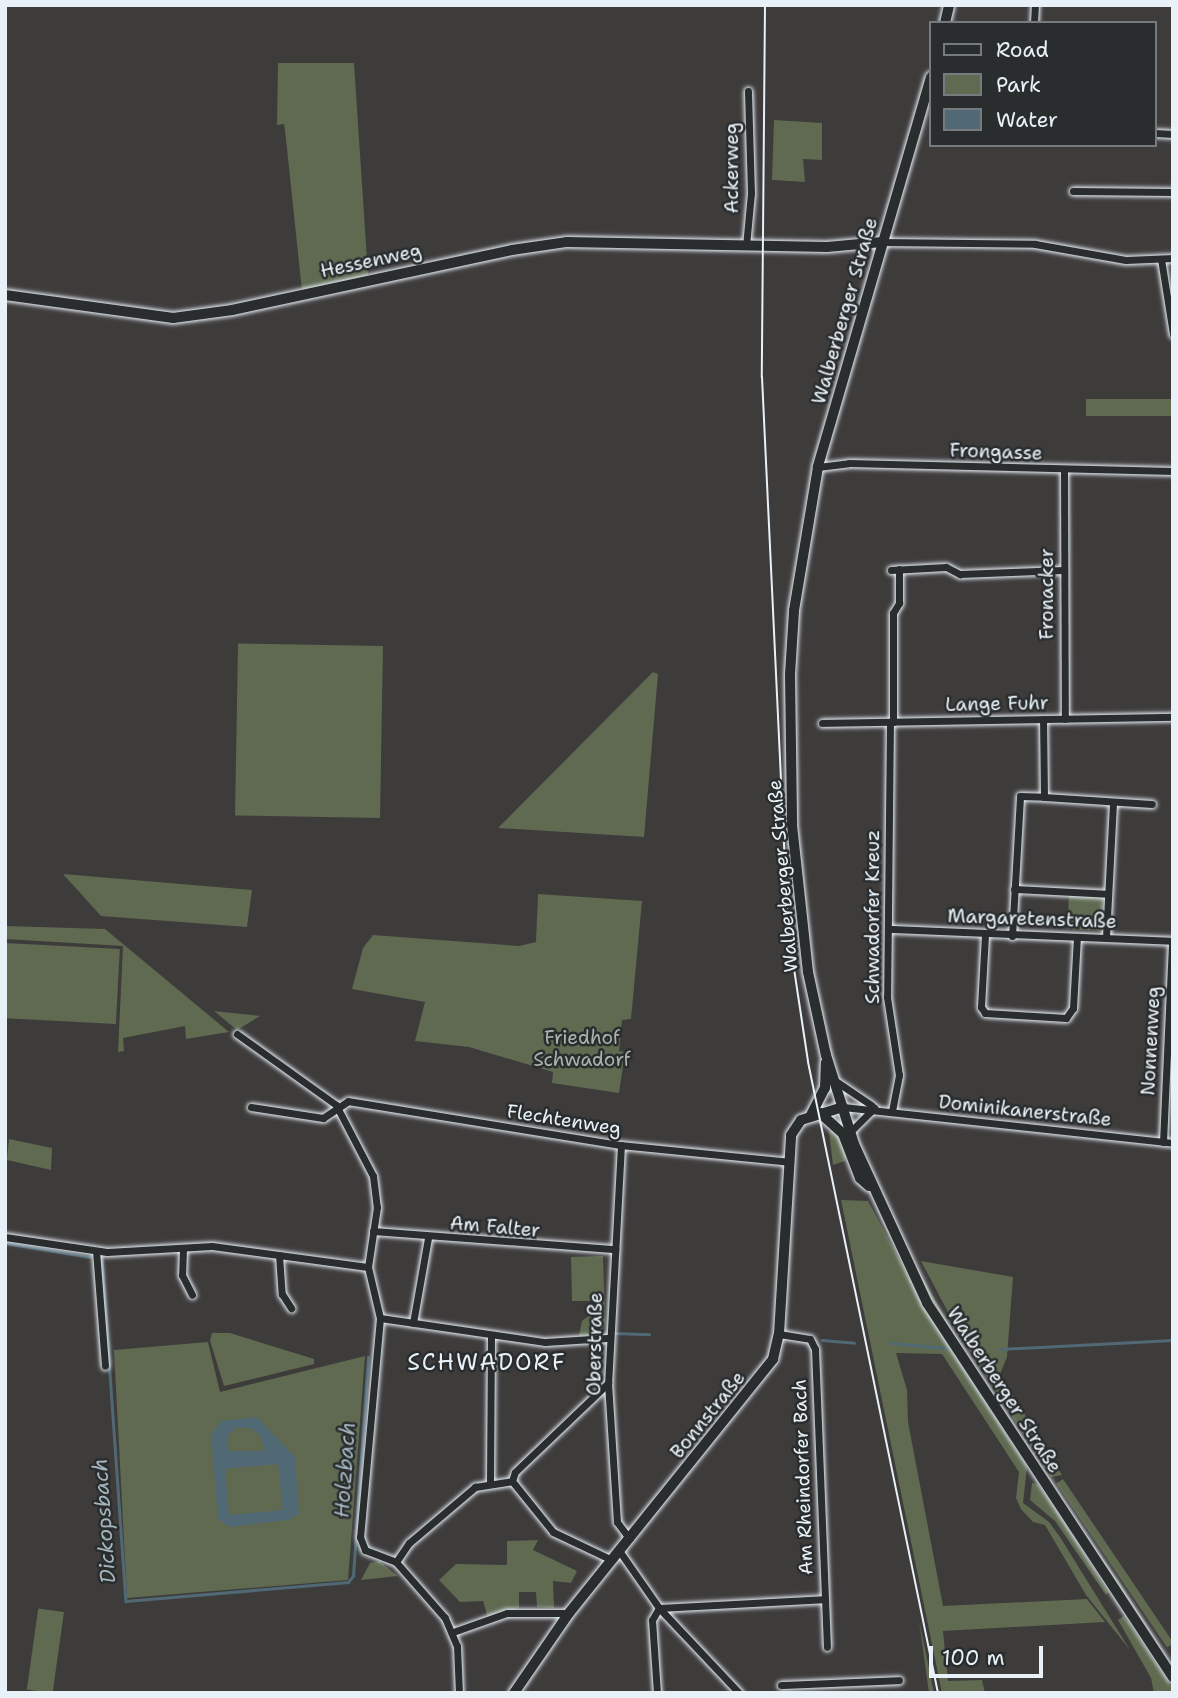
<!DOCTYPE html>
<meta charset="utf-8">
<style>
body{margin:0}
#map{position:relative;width:1178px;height:1698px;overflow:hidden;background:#3e3b3b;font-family:"Shantell Sans",sans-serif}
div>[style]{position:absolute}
.green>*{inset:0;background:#5f6a51;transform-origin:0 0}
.water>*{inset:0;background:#506975}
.stream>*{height:2.5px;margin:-1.25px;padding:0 1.25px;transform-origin:1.25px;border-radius:1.25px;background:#506975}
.roads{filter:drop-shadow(0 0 2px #e8f1f8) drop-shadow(0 0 2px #e8f1f8)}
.street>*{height:7px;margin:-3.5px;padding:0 3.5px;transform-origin:3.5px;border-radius:3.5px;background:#2a2d2e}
.secondary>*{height:10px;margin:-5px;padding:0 5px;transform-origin:5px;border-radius:5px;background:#2a2d2e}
.tram>*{height:2px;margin:-1px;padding:0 1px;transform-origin:1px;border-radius:1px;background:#e8f1f8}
span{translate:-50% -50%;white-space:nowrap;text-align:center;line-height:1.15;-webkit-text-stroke:5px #2a2d2e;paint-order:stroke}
.street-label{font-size:19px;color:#e8f1f8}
.park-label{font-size:19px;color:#aab4ad}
.water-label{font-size:21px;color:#a4b4bd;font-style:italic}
.quarter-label{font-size:23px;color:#e8f1f8;letter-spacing:2px}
.frame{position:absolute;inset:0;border:7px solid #e8f1f8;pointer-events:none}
.legend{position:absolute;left:929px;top:21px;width:228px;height:126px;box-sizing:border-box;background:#2a2d2e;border:2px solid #767b7f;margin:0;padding:9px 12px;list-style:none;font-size:21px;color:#e8f1f8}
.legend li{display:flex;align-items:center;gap:14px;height:35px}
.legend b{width:35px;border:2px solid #767b7f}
.scale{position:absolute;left:929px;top:1646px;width:114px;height:32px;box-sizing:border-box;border:4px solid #e8f1f8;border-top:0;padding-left:9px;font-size:21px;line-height:24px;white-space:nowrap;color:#e8f1f8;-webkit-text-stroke:5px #2a2d2e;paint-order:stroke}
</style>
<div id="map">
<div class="green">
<i style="clip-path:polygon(278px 63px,354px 63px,368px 275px,302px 291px,285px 130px,284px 124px,277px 125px)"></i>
<i style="clip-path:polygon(774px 120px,822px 123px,822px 160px,803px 159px,805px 182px,772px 180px)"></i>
<i style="left:1173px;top:399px;width:17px;height:87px;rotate:90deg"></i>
<i style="left:383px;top:646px;width:172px;height:145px;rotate:91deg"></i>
<i style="clip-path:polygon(653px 672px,658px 674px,644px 837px,498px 828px)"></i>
<i style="clip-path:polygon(63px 874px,252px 890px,247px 927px,101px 916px)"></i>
<i style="clip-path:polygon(538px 894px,642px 901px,631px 1019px,622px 1020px,619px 1051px,625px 1052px,619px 1093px,552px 1083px,553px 1072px,469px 1047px,415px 1041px,425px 1002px,352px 989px,363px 948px,373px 935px,519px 946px,536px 942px)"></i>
<i style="left:1069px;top:895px;width:34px;height:34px;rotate:3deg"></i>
<i style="clip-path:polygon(5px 926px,105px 929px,229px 1032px,186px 1039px,185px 1026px,123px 1038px,124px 1051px,118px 1052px,123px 946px,5px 939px)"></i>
<i style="left:5px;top:943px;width:115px;height:75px;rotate:3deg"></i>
<i style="clip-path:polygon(214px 1011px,260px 1016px,237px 1030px)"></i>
<i style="clip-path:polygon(829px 1131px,836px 1132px,846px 1154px,845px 1161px,833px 1165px)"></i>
<i style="clip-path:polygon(9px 1139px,52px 1148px,51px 1170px,7px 1160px)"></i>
<i style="clip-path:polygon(841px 1200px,868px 1201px,927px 1311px,1027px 1467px,1023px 1503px,1049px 1522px,1060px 1537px,1130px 1650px,1086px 1595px,1045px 1525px,1033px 1522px,1021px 1509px,1016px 1498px,1019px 1472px,942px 1354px,896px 1353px,907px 1390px,908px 1422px,943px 1606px,1087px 1599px,1105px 1622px,943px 1631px,948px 1681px,982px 1680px,985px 1693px,942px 1693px)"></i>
<i style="clip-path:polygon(603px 1256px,605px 1324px,599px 1334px,579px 1336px,582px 1321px,598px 1309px,599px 1301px,572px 1301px,571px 1257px)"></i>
<i style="clip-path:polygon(921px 1261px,1013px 1277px,1007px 1357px,1000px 1374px,1062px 1475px,1051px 1477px,960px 1335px)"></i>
<i style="clip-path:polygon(916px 1266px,943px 1314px,968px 1356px,926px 1290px)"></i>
<i style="clip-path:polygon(212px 1333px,230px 1333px,314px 1359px,314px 1364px,224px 1386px,210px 1341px)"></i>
<i style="clip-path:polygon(208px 1342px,220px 1392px,365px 1356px,348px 1580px,127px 1598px,114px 1350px)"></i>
<i style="left:1063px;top:1479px;width:198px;height:8px;rotate:56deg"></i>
<i style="clip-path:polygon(1032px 1483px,1038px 1484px,1061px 1517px,1108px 1592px,1106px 1595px,1055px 1521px,1030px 1500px)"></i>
<i style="clip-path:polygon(1062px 1500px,1119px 1582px,1173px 1666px,1064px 1504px)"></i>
<i style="clip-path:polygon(538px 1540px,533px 1550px,577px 1571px,571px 1583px,553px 1581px,554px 1608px,537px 1607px,536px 1592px,519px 1592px,519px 1608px,488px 1618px,483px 1601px,460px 1602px,439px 1580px,456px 1564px,507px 1565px,507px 1541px)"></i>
<i style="clip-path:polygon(379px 1561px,398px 1576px,361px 1580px,370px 1563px)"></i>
<i style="left:64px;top:1612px;width:82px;height:26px;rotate:98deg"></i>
<i style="clip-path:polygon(1124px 1616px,1173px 1689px,1173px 1693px,1154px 1693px,1151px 1678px,1118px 1620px)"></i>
<i style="clip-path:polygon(919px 1620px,934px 1693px,929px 1693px)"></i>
</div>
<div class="water">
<i style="clip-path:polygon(evenodd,257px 1417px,295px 1457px,299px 1514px,288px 1520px,230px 1527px,218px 1519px,211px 1435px,221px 1421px,257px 1417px,236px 1428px,251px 1428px,261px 1436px,264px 1451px,229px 1451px,227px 1436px,236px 1428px,257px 1417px,278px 1464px,283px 1510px,229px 1515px,225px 1469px,278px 1464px)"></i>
</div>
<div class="stream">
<i style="left:5px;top:1243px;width:86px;rotate:9.4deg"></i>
<i style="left:102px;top:1259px;width:343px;rotate:86deg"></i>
<i style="left:126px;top:1601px;width:223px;rotate:-4.9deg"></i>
<i style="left:348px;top:1582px;width:8px;rotate:-50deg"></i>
<i style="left:353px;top:1576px;width:219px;rotate:-86.1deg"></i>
<i style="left:614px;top:1333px;width:35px;rotate:2deg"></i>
<i style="left:822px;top:1340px;width:32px;rotate:5deg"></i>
<i style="left:891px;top:1343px;width:55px;rotate:5.2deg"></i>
<i style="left:1000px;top:1349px;width:173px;rotate:-3deg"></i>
</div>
<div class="roads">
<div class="street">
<i style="left:1034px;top:23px;width:18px;rotate:-87deg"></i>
<i style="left:1155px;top:133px;width:18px;rotate:3deg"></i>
<i style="left:1073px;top:191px;width:100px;rotate:0.6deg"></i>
<i style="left:882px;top:242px;width:153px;rotate:0.7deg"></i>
<i style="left:1035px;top:244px;width:92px;rotate:10deg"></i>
<i style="left:1126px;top:260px;width:47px;rotate:-2.4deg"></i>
<i style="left:746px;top:246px;width:53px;rotate:-84.6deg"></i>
<i style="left:751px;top:193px;width:102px;rotate:-91.7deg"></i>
<i style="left:1161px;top:259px;width:76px;rotate:80.9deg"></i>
<i style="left:818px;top:467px;width:31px;rotate:-7deg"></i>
<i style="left:849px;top:463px;width:324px;rotate:1.4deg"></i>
<i style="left:1064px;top:469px;width:250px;rotate:89.8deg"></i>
<i style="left:891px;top:570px;width:55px;rotate:-3.1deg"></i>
<i style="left:946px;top:567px;width:16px;rotate:27deg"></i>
<i style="left:960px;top:574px;width:103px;rotate:-2.2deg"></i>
<i style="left:890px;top:722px;width:275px;rotate:90.6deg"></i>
<i style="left:887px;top:997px;width:79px;rotate:81.3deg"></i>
<i style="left:899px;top:1075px;width:37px;rotate:101deg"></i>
<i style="left:893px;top:722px;width:109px;rotate:-90deg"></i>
<i style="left:893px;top:613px;width:12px;rotate:-59deg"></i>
<i style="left:899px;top:603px;width:34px;rotate:-90deg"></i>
<i style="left:822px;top:723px;width:351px;rotate:-1deg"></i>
<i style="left:1044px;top:797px;width:108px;rotate:3.7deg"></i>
<i style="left:1014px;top:889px;width:94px;rotate:3deg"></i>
<i style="left:890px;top:929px;width:283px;rotate:2.4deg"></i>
<i style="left:985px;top:935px;width:72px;rotate:93.2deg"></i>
<i style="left:981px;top:1007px;width:7px;rotate:56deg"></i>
<i style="left:985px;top:1013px;width:81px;rotate:3.5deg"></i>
<i style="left:1066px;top:1018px;width:12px;rotate:-55deg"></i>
<i style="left:1073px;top:1008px;width:71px;rotate:-86.8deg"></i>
<i style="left:1012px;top:936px;width:140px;rotate:-86.7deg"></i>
<i style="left:1020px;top:796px;width:24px;rotate:2deg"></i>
<i style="left:1044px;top:797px;width:78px;rotate:-90.7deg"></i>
<i style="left:1106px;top:937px;width:135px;rotate:-87deg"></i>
<i style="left:237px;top:1034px;width:122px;rotate:35.6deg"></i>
<i style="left:336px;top:1105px;width:80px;rotate:62.5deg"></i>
<i style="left:373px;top:1176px;width:31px;rotate:83deg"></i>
<i style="left:377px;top:1207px;width:61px;rotate:98.5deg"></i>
<i style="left:368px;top:1267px;width:52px;rotate:76.8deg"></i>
<i style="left:380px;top:1318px;width:220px;rotate:95.2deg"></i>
<i style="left:360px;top:1537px;width:14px;rotate:69deg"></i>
<i style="left:365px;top:1550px;width:33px;rotate:21deg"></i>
<i style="left:396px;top:1562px;width:74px;rotate:48.8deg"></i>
<i style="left:445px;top:1618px;width:30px;rotate:67deg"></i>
<i style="left:457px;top:1646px;width:47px;rotate:87.6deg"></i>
<i style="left:834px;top:1080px;width:45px;rotate:34deg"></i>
<i style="left:251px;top:1107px;width:73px;rotate:8.7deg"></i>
<i style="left:323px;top:1118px;width:30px;rotate:-34deg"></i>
<i style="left:348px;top:1101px;width:277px;rotate:9.2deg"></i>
<i style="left:621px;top:1145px;width:170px;rotate:5.7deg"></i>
<i style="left:843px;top:1107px;width:332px;rotate:6.2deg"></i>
<i style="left:851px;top:1131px;width:33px;rotate:-45deg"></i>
<i style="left:1163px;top:1142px;width:201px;rotate:-87.4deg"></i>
<i style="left:621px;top:1145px;width:238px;rotate:93.1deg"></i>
<i style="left:608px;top:1383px;width:139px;rotate:86.3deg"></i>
<i style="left:617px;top:1522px;width:21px;rotate:53deg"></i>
<i style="left:373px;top:1231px;width:243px;rotate:4.3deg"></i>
<i style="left:5px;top:1237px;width:103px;rotate:8.4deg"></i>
<i style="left:107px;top:1252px;width:105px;rotate:-3.3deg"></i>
<i style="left:212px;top:1246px;width:157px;rotate:7.7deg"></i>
<i style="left:183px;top:1249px;width:26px;rotate:92deg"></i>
<i style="left:182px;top:1275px;width:22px;rotate:63deg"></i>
<i style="left:96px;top:1251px;width:115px;rotate:85.5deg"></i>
<i style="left:279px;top:1255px;width:39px;rotate:86deg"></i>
<i style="left:282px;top:1294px;width:17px;rotate:57deg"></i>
<i style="left:380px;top:1318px;width:167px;rotate:8.3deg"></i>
<i style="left:545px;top:1342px;width:62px;rotate:-3.7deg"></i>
<i style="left:413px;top:1323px;width:86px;rotate:-80deg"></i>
<i style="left:779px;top:1334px;width:31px;rotate:9deg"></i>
<i style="left:810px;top:1339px;width:11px;rotate:63deg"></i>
<i style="left:815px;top:1349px;width:298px;rotate:87.7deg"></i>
<i style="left:490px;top:1481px;width:145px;rotate:-89.6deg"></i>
<i style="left:512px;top:1481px;width:9px;rotate:-72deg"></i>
<i style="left:515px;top:1472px;width:129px;rotate:-43.7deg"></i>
<i style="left:512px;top:1481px;width:65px;rotate:51.2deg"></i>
<i style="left:553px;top:1532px;width:65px;rotate:25.4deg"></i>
<i style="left:620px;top:1552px;width:68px;rotate:55.1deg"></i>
<i style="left:659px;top:1608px;width:117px;rotate:46.7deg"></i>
<i style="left:396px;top:1562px;width:23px;rotate:-56deg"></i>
<i style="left:409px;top:1543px;width:87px;rotate:-40.3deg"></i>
<i style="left:475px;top:1487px;width:37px;rotate:-9deg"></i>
<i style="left:453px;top:1632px;width:57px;rotate:-19.4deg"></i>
<i style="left:507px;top:1613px;width:62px"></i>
<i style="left:781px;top:1685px;width:118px;rotate:-2.4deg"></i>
<i style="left:657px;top:1693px;width:73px;rotate:-93.9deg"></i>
<i style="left:652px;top:1620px;width:14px;rotate:-60deg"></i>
<i style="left:659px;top:1608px;width:164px;rotate:-3.1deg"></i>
</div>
<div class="secondary">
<i style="left:945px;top:23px;width:18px;rotate:-77deg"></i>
<i style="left:931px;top:77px;width:406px;rotate:106.2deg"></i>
<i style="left:818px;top:467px;width:146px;rotate:99.5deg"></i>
<i style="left:794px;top:611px;width:63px;rotate:93.6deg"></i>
<i style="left:790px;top:674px;width:151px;rotate:89.2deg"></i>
<i style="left:792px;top:825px;width:148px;rotate:83.8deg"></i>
<i style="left:808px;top:972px;width:85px;rotate:77.8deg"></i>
<i style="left:826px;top:1055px;width:93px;rotate:72.5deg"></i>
<i style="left:854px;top:1144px;width:175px;rotate:65.3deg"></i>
<i style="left:927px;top:1303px;width:448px;rotate:56.7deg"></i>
<i style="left:5px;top:295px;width:170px;rotate:7.8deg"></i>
<i style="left:173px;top:318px;width:60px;rotate:-7.7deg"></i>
<i style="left:232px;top:310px;width:286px;rotate:-12.1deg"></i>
<i style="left:512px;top:250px;width:56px;rotate:-8.3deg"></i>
<i style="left:567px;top:242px;width:260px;rotate:1.1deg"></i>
<i style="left:827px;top:247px;width:55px;rotate:-5.2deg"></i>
<i style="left:820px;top:1113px;width:31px;rotate:42deg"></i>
<i style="left:843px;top:1134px;width:47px;rotate:68.9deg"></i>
<i style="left:860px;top:1178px;width:12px;rotate:42deg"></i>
<i style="left:810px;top:1117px;width:33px;rotate:-63deg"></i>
<i style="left:825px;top:1088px;width:25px;rotate:-88deg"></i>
<i style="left:514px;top:1693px;width:97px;rotate:-55.5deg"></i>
<i style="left:569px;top:1613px;width:326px;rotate:-51.2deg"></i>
<i style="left:773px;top:1359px;width:26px;rotate:-77deg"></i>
<i style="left:779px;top:1334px;width:199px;rotate:-86.5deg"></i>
<i style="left:791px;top:1135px;width:18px;rotate:-56deg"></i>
<i style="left:801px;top:1120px;width:44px;rotate:-17.2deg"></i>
</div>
</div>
<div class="tram">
<i style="left:765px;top:5px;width:372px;rotate:90.5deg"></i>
<i style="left:762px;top:377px;width:553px;rotate:87.3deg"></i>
<i style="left:788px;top:929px;width:134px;rotate:81.4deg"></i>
<i style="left:808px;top:1062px;width:644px;rotate:78.36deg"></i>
</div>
<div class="street-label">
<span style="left:732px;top:168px;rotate:-90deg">Ackerweg</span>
<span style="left:371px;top:261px;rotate:-12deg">Hessenweg</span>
<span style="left:845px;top:311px;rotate:-74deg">Walberberger Straße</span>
<span style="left:996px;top:452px;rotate:2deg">Frongasse</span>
<span style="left:1047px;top:594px;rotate:-90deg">Fronacker</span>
<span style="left:997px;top:704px;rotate:-1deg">Lange Fuhr</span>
<span style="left:783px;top:876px;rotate:-95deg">Walberberger Straße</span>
<span style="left:873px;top:917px;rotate:-90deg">Schwadorfer Kreuz</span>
<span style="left:1032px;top:919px;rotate:2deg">Margaretenstraße</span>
<span style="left:1151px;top:1041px;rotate:-87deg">Nonnenweg</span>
<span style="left:1025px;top:1111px;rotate:6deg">Dominikanerstraße</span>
<span style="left:564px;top:1120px;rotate:9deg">Flechtenweg</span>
<span style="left:495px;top:1227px;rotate:5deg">Am Falter</span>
<span style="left:595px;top:1344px;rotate:-89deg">Oberstraße</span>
<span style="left:1004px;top:1390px;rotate:57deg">Walberberger Straße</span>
<span style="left:708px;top:1415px;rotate:-51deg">Bonnstraße</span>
<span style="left:803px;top:1477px;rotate:-92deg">Am Rheindorfer Bach</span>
</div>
<div class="park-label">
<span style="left:582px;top:1049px">Friedhof<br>Schwadorf</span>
</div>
<div class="water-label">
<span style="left:345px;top:1470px;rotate:-86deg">Holzbach</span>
<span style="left:104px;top:1521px;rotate:-94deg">Dickopsbach</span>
</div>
<div class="quarter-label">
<span style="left:487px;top:1362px">SCHWADORF</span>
</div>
<div class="frame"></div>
<ul class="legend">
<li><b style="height:9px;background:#2a2d2e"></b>Road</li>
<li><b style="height:19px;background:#5f6a51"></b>Park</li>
<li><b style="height:19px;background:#506975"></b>Water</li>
</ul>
<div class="scale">100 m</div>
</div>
